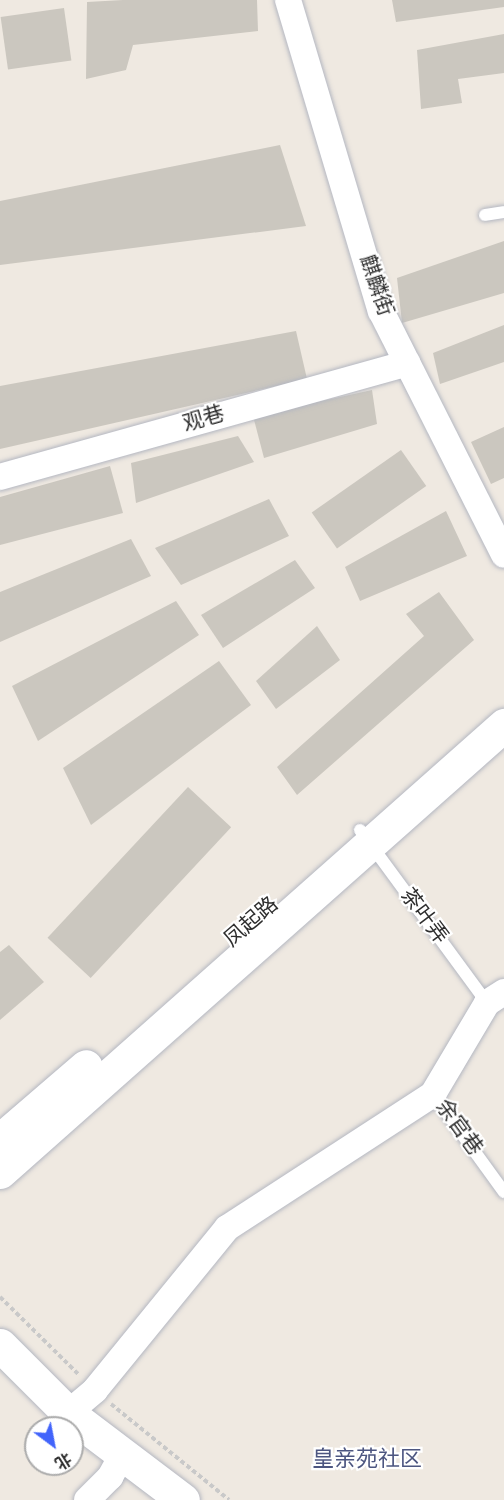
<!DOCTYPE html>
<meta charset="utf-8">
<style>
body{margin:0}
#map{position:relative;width:504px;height:1500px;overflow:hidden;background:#efe9e1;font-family:Overpass,"Noto Sans SC",sans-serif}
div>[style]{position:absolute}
.building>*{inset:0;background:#cbc7bf;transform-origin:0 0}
.path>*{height:4px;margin-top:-2px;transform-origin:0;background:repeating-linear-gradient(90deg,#c9c9c9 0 4.5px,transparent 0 7.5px)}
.roads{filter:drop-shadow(0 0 2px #b4b7c1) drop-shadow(0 0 2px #b4b7c1)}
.service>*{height:12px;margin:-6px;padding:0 6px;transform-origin:6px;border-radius:6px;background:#fff}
.minor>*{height:26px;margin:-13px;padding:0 13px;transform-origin:13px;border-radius:13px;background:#fff}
.secondary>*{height:33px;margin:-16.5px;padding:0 16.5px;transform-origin:16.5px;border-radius:16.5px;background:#fff}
span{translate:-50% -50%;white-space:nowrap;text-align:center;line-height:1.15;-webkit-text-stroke:4.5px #fff;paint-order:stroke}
.street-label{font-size:21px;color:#2e2e2e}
.neighbourhood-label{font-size:22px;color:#4d5680}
.north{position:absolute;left:24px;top:1416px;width:60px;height:60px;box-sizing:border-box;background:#fff;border:2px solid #ababab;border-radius:50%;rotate:148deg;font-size:16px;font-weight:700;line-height:24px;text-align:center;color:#2e2e2e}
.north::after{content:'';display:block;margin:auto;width:21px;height:27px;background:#4264fb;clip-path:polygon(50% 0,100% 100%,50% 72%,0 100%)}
</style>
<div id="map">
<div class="building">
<i style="clip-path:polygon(123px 0,257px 0,258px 31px,133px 45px,126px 70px,86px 79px,87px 2px)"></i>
<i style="clip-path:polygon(392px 0,504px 0,504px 7px,396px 22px)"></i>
<i style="left:64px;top:8px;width:53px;height:64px;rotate:82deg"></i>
<i style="clip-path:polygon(504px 34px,504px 73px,458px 79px,462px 103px,421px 109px,417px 50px)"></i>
<i style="clip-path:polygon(280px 145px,306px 226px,0 265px,0 201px)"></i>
<i style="clip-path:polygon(504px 241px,504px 293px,402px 323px,397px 278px)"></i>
<i style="clip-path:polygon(504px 325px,504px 362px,440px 384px,433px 353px)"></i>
<i style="clip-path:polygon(296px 331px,307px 379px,0 449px,0 386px)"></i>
<i style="clip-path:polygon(372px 390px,377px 424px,264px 458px,253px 416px)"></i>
<i style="clip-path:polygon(504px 427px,504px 478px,491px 484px,471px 442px)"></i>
<i style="clip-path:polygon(238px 436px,254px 462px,136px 503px,131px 463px)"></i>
<i style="left:401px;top:450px;width:44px;height:109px;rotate:55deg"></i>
<i style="clip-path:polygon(110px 466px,123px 513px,0 545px,0 497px)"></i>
<i style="clip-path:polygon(269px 499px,289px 536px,181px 585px,155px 548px)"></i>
<i style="clip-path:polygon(446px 511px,467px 556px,360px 601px,345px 567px)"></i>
<i style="clip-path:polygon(131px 539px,151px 576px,0 642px,0 592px)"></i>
<i style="clip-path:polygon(295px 560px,315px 588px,223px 648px,201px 615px)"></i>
<i style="clip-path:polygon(439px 592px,474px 640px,297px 795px,277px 767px,424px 636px,406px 614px)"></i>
<i style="clip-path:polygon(176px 601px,199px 635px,38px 741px,12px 686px)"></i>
<i style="clip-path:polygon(317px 626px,340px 660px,276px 709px,256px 681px)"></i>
<i style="clip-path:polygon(219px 661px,251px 705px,91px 825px,63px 768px)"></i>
<i style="left:188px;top:787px;width:59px;height:206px;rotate:43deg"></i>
<i style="clip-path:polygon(9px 945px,44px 982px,0 1020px,0 952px)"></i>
</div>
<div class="path">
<i style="left:0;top:1297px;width:111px;rotate:44.6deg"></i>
<i style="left:111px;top:1404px;width:152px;rotate:39.1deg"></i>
</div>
<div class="roads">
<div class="service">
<i style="left:485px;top:215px;width:19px;rotate:-9deg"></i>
<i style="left:360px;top:830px;width:215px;rotate:53.7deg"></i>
<i style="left:433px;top:1094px;width:121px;rotate:54.1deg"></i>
</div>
<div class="minor">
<i style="left:288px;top:0;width:325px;rotate:73.4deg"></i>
<i style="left:381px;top:311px;width:273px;rotate:63.2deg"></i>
<i style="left:0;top:477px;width:423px;rotate:-15.6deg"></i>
<i style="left:68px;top:1413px;width:35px;rotate:-40deg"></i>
<i style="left:95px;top:1390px;width:209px;rotate:-50.8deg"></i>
<i style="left:227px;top:1228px;width:246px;rotate:-33deg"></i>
<i style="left:433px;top:1094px;width:106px;rotate:-59.3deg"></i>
<i style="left:487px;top:1003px;width:20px;rotate:-33deg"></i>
<i style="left:87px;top:1500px;width:33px;rotate:-45deg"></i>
<i style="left:110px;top:1477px;width:25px;rotate:-61deg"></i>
</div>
<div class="secondary">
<i style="left:0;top:1140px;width:113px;rotate:-40.7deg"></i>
<i style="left:0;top:1172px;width:674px;rotate:-41.57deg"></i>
<i style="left:0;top:1345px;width:96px;rotate:45deg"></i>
<i style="left:68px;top:1413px;width:144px;rotate:37.1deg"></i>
</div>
</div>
<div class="street-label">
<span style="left:375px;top:286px;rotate:71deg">麒麟街</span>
<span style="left:204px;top:420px;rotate:-16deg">观巷</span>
<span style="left:423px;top:917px;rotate:53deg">茶叶弄</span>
<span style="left:252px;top:923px;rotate:-41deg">凤起路</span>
<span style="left:458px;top:1128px;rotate:54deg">余官巷</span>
</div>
<div class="neighbourhood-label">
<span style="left:367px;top:1461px">皇亲苑社区</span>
</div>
<div class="north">北</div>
</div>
